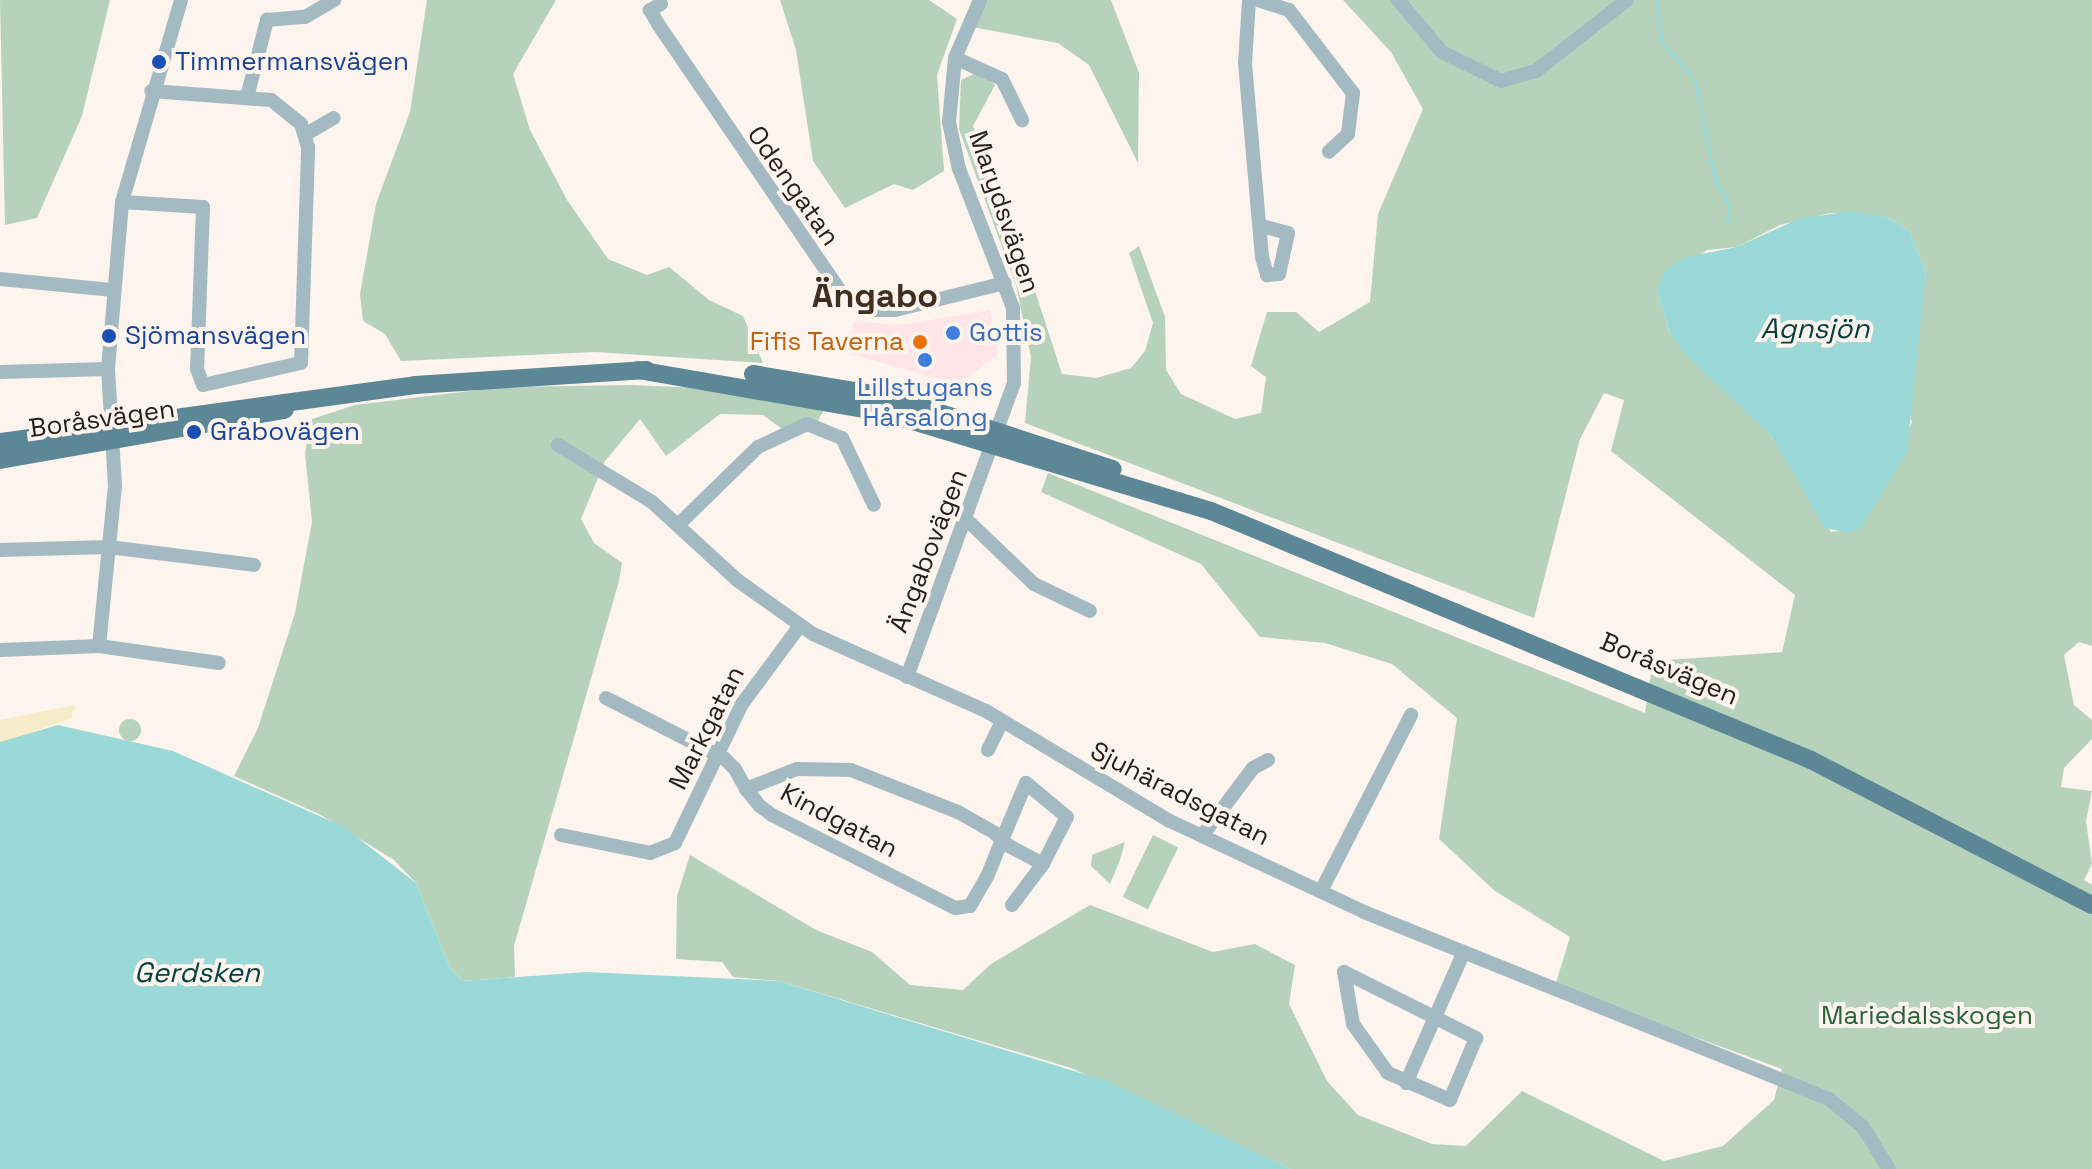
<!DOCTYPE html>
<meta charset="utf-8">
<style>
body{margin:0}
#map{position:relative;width:2092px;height:1169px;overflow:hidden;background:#fdf4ed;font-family:"Space Grotesk",sans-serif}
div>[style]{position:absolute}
.commercial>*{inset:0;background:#ffe4e8}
.green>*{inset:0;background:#b6d2bb;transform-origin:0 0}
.round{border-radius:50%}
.sand>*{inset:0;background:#f6ecc7}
.water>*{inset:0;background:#9bd9d9}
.stream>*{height:3px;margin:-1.5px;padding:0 1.5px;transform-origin:1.5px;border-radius:1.5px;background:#9bd9d9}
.minor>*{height:14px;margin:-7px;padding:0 7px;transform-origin:7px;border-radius:7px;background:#a3bac2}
.major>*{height:18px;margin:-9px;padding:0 9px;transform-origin:9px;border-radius:9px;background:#5b8797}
.dots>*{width:22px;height:22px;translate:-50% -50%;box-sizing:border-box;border:4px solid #fdf4ed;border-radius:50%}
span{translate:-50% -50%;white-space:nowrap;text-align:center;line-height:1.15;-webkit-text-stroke:8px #fdf4ed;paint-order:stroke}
.transit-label{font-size:26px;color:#164399}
.left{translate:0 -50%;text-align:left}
.street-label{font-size:26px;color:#261e18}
.shop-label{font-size:26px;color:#366cbe}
.food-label{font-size:26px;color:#c56008}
.right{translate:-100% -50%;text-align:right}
.park-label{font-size:26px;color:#286338}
.water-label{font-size:28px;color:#054142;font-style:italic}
.district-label{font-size:34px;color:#402e21;font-weight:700}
</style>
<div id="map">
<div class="commercial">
<i style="clip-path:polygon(990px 310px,998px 355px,957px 384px,851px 354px,853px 321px,898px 325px)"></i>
</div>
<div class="green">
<i style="clip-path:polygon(0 0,110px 0,82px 116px,37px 218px,5px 225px)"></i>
<i style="clip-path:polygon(427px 0,556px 0,513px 74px,530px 130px,567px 200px,608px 259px,647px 275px,669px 267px,709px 300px,743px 316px,763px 363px,595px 352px,401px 361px,385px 334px,363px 321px,360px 294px,376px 204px,410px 112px)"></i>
<i style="clip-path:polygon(780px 0,929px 0,957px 19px,937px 75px,944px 171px,913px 190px,894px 184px,845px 208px,813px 161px,796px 50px)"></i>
<i style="clip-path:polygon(987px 0,1111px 0,1139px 73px,1138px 163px,1089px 65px,1058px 43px,972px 27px)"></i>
<i style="clip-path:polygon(evenodd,1343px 0,2092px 0,2092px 646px,2079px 642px,2064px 655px,2074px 705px,2092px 720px,2092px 739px,2064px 768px,2061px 787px,2092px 791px,2086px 821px,2092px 864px,2084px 880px,2092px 885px,2092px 1169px,1290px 1169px,1071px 1068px,779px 981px,733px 977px,722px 962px,676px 959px,677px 896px,690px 855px,816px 930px,872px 952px,910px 985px,963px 990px,991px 964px,1090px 905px,1213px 952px,1255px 944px,1295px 965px,1289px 1004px,1327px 1081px,1358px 1115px,1432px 1144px,1466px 1146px,1522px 1091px,1664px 1161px,1723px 1146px,1774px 1100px,1782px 1069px,1555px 986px,1570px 937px,1495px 891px,1439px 839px,1457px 718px,1392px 664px,1325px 643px,1260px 637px,1201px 564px,1041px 492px,1048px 473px,1645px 713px,1653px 661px,1782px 652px,1795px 595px,1611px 451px,1624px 400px,1604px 393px,1580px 439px,1534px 618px,1025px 423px,1031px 357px,1016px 285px,959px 129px,961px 80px,978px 72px,995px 85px,973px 126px,1000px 183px,1062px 374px,1096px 378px,1131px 368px,1145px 351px,1153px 323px,1129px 253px,1139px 246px,1165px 317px,1166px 370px,1181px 394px,1235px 419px,1261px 413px,1266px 377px,1251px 366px,1267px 312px,1296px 312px,1319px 332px,1370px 302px,1378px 214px,1423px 109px,1391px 52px,1343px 0,1830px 213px,1887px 217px,1909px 230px,1926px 272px,1907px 410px,1912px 422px,1861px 528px,1831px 532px,1772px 437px,1670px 334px,1657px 291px,1707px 250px,1737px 247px,1780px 225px,1830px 213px)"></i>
<i style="clip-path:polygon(632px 385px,722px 389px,825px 408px,812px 431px,789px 434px,763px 415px,720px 414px,666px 456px,640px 419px,605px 461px,581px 519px,594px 543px,622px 563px,619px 581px,514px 946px,515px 977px,463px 981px,450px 968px,416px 883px,394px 860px,319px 814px,234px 776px,258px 728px,295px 613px,312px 522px,305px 453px,312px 419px,355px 405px,502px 387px)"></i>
<i class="round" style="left:119px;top:719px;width:22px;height:22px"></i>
<i style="left:1153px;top:835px;width:28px;height:69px;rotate:26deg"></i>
<i style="clip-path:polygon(1125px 842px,1120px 860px,1110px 884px,1091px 866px,1092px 855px)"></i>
</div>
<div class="sand">
<i style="clip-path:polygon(75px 705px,71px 718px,0 744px,0 720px)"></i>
</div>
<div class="water">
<i style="clip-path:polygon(1850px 211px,1887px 217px,1909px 230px,1926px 272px,1907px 452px,1861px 528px,1850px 533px,1825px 528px,1772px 437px,1686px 355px,1670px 334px,1657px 291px,1665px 270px,1686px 257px,1737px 247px,1798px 219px)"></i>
<i style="clip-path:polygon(58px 725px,173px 751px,344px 827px,416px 883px,450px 968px,463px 981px,586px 972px,779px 981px,1110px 1082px,1290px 1169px,0 1169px,0 742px)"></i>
</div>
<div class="stream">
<i style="left:1656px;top:0;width:43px;rotate:82.1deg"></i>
<i style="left:1662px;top:43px;width:43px;rotate:47.8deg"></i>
<i style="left:1695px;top:80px;width:98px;rotate:78.8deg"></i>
<i style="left:1714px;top:176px;width:34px;rotate:63deg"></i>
<i style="left:1729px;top:206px;width:17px;rotate:97deg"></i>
</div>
<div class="minor">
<i style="left:1249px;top:0;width:63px;rotate:93.6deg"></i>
<i style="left:1245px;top:63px;width:195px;rotate:85deg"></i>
<i style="left:1262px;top:257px;width:19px;rotate:74deg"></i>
<i style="left:1267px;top:275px;width:12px;rotate:-5deg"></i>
<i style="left:1279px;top:274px;width:42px;rotate:-77.6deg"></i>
<i style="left:1288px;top:233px;width:24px;rotate:-165deg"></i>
<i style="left:1258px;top:0;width:33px;rotate:18deg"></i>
<i style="left:1289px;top:10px;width:105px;rotate:52.4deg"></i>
<i style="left:1353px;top:93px;width:41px;rotate:97deg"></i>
<i style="left:1348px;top:134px;width:26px;rotate:137deg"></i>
<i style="left:1398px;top:0;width:68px;rotate:49.8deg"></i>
<i style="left:1442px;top:52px;width:66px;rotate:26.2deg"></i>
<i style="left:1501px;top:81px;width:36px;rotate:-16deg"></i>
<i style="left:1536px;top:71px;width:115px;rotate:-38deg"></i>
<i style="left:661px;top:4px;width:13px;rotate:151deg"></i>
<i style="left:650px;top:10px;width:16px;rotate:60deg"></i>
<i style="left:658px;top:24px;width:332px;rotate:55.7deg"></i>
<i style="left:845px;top:298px;width:28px;rotate:26deg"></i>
<i style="left:870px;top:310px;width:25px"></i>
<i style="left:895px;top:310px;width:113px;rotate:-13.8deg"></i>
<i style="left:955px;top:58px;width:51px;rotate:24.1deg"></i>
<i style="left:1002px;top:79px;width:46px;rotate:64deg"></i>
<i style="left:247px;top:97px;width:80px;rotate:-75.4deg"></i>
<i style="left:267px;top:20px;width:38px;rotate:-5deg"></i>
<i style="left:305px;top:17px;width:34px;rotate:-30deg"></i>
<i style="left:306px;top:134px;width:32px;rotate:-30deg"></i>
<i style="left:122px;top:202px;width:81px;rotate:3.5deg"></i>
<i style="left:203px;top:207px;width:162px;rotate:92.1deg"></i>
<i style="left:197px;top:369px;width:17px;rotate:69deg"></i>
<i style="left:203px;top:385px;width:100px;rotate:-12.7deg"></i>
<i style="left:301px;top:363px;width:216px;rotate:-88.1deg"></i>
<i style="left:308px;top:147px;width:24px;rotate:-107deg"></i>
<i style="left:301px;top:124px;width:38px;rotate:-141deg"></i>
<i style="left:271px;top:100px;width:120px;rotate:-175.7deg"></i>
<i style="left:0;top:279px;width:114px;rotate:5.6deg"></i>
<i style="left:0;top:372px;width:108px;rotate:-1.6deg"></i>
<i style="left:558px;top:445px;width:110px;rotate:31.2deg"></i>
<i style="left:652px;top:502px;width:115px;rotate:42.5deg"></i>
<i style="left:737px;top:580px;width:93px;rotate:35.4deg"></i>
<i style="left:813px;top:634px;width:189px;rotate:24deg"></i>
<i style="left:986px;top:711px;width:214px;rotate:30.9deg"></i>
<i style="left:1170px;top:821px;width:214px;rotate:25.1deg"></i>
<i style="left:1364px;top:912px;width:501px;rotate:21.91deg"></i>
<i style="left:1829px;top:1099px;width:44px;rotate:39.5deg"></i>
<i style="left:1863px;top:1127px;width:49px;rotate:58.2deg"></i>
<i style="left:967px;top:520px;width:93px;rotate:43.7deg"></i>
<i style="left:1034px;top:584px;width:62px;rotate:25.7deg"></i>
<i style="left:679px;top:524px;width:110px;rotate:-44.3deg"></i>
<i style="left:758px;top:447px;width:54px;rotate:-25.1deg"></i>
<i style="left:807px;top:424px;width:38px;rotate:22deg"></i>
<i style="left:842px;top:438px;width:74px;rotate:64.5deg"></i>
<i style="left:0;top:550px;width:108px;rotate:-1.6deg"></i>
<i style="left:108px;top:547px;width:147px;rotate:7deg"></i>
<i style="left:99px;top:646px;width:161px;rotate:-84.3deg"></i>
<i style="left:115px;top:486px;width:117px;rotate:-93.4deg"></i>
<i style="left:108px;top:369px;width:168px;rotate:-85.2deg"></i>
<i style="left:122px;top:202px;width:210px;rotate:-73.7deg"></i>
<i style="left:1px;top:650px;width:98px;rotate:-2.3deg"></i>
<i style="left:99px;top:646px;width:121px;rotate:8.1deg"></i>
<i style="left:907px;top:677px;width:313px;rotate:-70deg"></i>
<i style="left:1014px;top:383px;width:75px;rotate:-90.8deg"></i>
<i style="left:1013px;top:308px;width:149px;rotate:-111.2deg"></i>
<i style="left:959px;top:169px;width:48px;rotate:-102deg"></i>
<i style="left:949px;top:122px;width:64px;rotate:-84.6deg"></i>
<i style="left:955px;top:58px;width:63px;rotate:-66.7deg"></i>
<i style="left:606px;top:698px;width:134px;rotate:27.1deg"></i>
<i style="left:725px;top:759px;width:14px;rotate:45deg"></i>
<i style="left:735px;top:769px;width:23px;rotate:61deg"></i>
<i style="left:746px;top:789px;width:22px;rotate:51deg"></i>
<i style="left:760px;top:806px;width:15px;rotate:37deg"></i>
<i style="left:772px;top:815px;width:205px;rotate:26.9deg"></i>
<i style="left:955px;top:908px;width:15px;rotate:-8deg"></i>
<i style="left:970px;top:906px;width:34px;rotate:-60deg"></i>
<i style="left:987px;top:877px;width:40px;rotate:-68deg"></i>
<i style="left:1002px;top:840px;width:62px;rotate:-67.2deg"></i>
<i style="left:1026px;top:783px;width:53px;rotate:39.7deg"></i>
<i style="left:1067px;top:817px;width:53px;rotate:117.1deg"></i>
<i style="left:1043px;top:864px;width:40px;rotate:-152deg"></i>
<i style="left:1008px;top:845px;width:8px;rotate:-140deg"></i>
<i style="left:1002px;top:840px;width:10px;rotate:-135deg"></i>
<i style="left:995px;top:833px;width:43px;rotate:-150.4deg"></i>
<i style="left:958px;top:812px;width:115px;rotate:-158.6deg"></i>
<i style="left:851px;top:770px;width:54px;rotate:-178.9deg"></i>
<i style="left:797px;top:769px;width:55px;rotate:158.6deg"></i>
<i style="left:988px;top:750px;width:32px;rotate:-64deg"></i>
<i style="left:561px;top:835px;width:91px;rotate:11.4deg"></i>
<i style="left:650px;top:853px;width:27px;rotate:-22deg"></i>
<i style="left:675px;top:843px;width:154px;rotate:-64.3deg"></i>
<i style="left:742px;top:704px;width:96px;rotate:-53.5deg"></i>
<i style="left:1202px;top:836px;width:85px;rotate:-53.1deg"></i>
<i style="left:1253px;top:768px;width:17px;rotate:-28deg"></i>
<i style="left:1321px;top:891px;width:198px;rotate:-62.9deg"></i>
<i style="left:1012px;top:905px;width:51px;rotate:-52.9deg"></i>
<i style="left:1344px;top:972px;width:148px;rotate:26.6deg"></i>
<i style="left:1476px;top:1038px;width:67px;rotate:112.8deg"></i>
<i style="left:1450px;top:1100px;width:68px;rotate:-156.5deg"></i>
<i style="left:1388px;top:1073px;width:60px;rotate:-125.5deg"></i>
<i style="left:1353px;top:1024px;width:53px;rotate:-99.8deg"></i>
<i style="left:1406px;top:1083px;width:139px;rotate:-66.2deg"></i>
</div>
<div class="major">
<i style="left:638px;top:370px;width:252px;rotate:9.8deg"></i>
<i style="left:886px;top:413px;width:339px;rotate:16.8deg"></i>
<i style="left:1211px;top:511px;width:650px;rotate:22.54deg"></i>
<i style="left:1811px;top:760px;width:316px;rotate:27.3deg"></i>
<i style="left:753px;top:374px;width:140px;rotate:9.5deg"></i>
<i style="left:891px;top:397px;width:233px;rotate:18deg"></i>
<i style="left:0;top:442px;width:419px;rotate:-7.8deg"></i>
<i style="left:415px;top:385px;width:232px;rotate:-3.7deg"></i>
<i style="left:0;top:460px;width:289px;rotate:-10deg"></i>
</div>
<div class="dots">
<i style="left:159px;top:62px;background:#1a4fb4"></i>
<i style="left:953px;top:333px;background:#3f7fe0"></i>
<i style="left:109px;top:336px;background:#1a4fb4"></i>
<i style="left:920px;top:342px;background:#e8710a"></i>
<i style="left:925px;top:360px;background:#3f7fe0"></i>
<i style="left:194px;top:432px;background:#1a4fb4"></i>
</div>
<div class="transit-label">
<span class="left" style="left:175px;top:62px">Timmermansvägen</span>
<span class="left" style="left:125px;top:336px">Sjömansvägen</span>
<span class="left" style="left:210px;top:432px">Gråbovägen</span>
</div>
<div class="street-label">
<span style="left:793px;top:186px;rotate:55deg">Odengatan</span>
<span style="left:1004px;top:212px;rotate:71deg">Marydsvägen</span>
<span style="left:102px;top:419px;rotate:-8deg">Boråsvägen</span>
<span style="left:929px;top:551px;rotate:-69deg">Ängabovägen</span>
<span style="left:1669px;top:669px;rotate:23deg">Boråsvägen</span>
<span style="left:707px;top:728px;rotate:-63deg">Markgatan</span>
<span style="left:1180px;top:794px;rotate:27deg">Sjuhäradsgatan</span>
<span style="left:839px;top:821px;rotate:28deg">Kindgatan</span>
</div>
<div class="shop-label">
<span class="left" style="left:969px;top:333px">Gottis</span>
<span style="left:925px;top:403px">Lillstugans<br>Hårsalong</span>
</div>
<div class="food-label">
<span class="right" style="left:904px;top:342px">Fifis Taverna</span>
</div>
<div class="park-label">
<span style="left:1927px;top:1016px">Mariedalsskogen</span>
</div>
<div class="water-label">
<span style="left:1815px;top:328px">Agnsjön</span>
<span style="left:197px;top:972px">Gerdsken</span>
</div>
<div class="district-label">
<span style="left:875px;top:296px">Ängabo</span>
</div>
</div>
